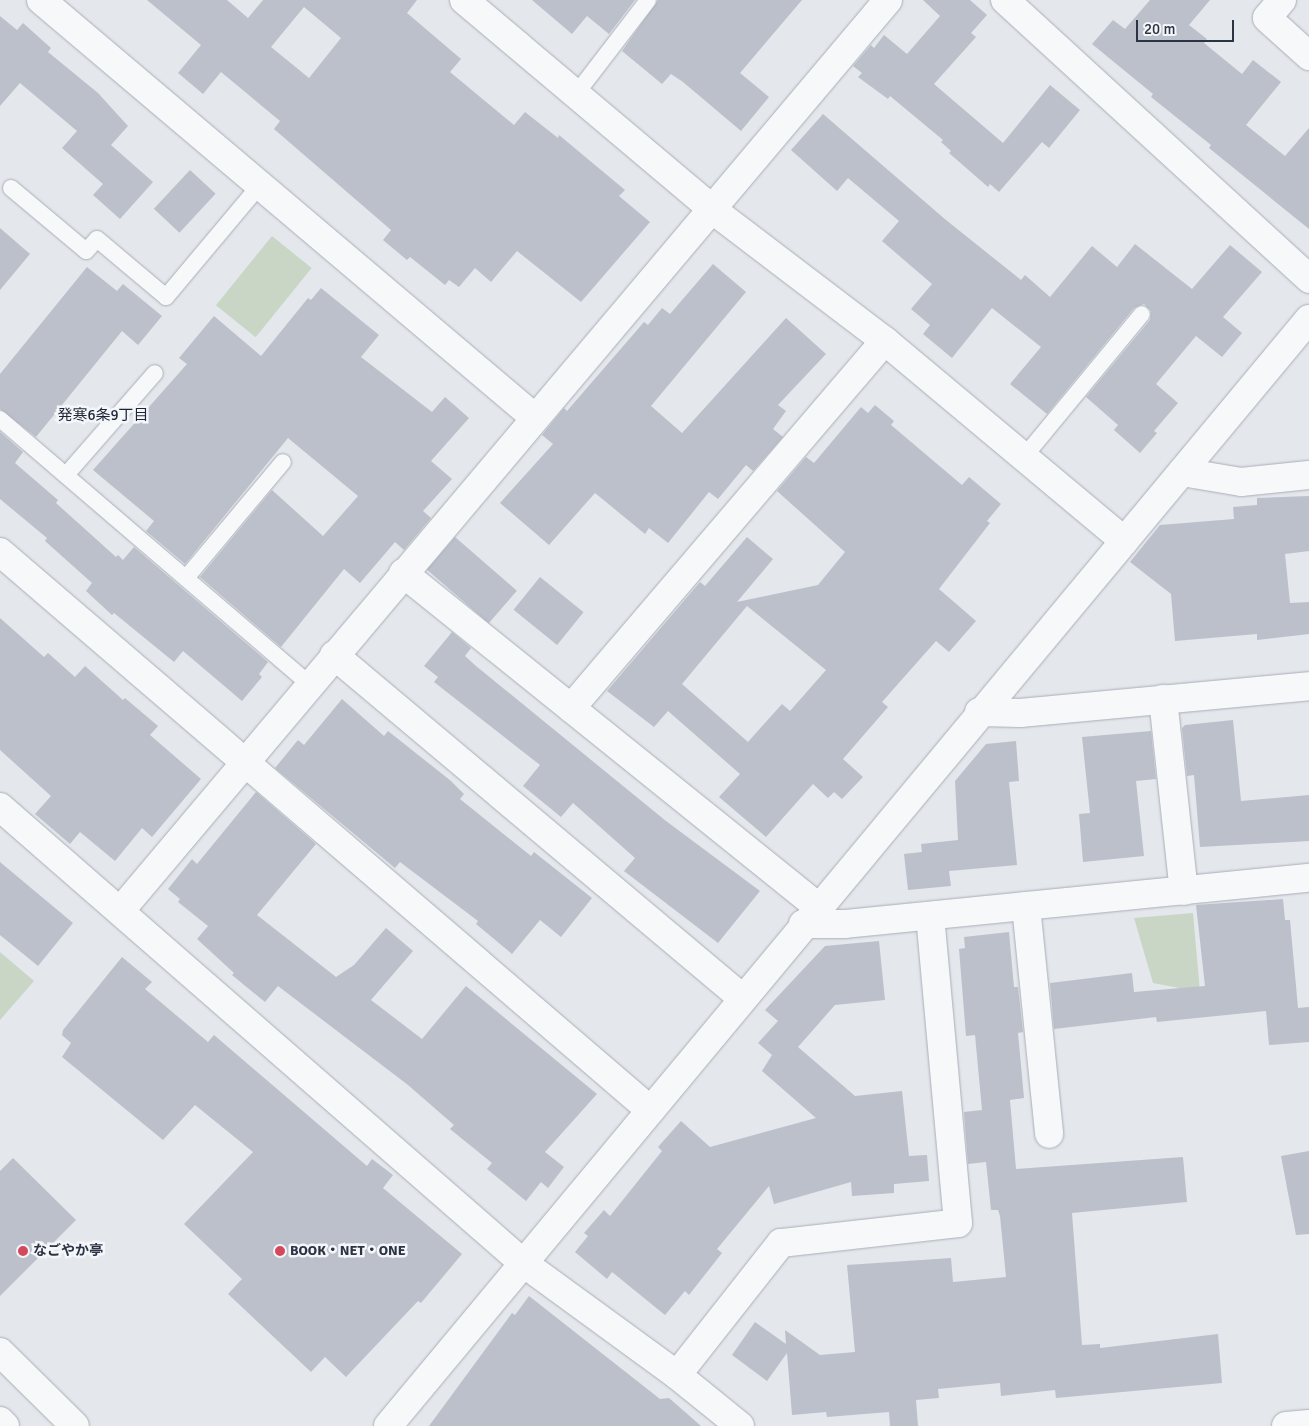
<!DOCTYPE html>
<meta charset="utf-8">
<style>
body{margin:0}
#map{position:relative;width:1309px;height:1426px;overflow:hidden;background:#e4e7ec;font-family:Signika,"Noto Sans JP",sans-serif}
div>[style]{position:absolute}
.green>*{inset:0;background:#c9d6c5;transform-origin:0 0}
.building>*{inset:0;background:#bbc0ca;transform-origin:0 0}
.roads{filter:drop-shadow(0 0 1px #a9aeb7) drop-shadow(0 0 1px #a9aeb7)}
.service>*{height:16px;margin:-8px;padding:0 8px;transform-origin:8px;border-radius:8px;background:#f7f8fa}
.minor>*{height:28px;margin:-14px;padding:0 14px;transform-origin:14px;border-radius:14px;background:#f7f8fa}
.tertiary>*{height:28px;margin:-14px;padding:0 14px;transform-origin:14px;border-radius:14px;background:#f7f8fa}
.dots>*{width:14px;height:14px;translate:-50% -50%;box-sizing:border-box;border:2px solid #f4f6f9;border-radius:50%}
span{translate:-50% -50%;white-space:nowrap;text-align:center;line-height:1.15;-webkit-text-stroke:5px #f4f6f9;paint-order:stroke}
.poi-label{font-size:14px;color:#2b3445;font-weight:700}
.left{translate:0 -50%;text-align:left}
.neighbourhood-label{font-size:15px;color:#1d2536}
.scale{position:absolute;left:1136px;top:20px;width:98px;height:22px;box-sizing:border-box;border:2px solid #2b3445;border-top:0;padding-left:6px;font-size:15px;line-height:18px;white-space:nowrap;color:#2b3445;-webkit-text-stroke:4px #f4f6f9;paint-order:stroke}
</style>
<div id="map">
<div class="green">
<i style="left:272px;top:236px;width:51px;height:89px;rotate:39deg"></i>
<i style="clip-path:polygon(1193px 913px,1200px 992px,1153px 983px,1134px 918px)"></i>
<i style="clip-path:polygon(0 952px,34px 981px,0 1020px)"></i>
</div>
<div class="building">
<i style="clip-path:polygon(evenodd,147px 0,227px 0,248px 18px,263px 0,417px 0,407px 13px,461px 59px,450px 72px,514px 125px,525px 112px,558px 138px,559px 135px,625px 190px,619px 196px,650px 222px,581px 302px,517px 251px,491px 282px,475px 268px,459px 287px,449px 280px,445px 285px,410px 257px,407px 260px,383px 240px,391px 230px,274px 129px,280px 121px,221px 72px,203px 94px,178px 73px,201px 45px,147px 0,304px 7px,341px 38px,309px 78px,271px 47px,304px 7px)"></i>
<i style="clip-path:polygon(532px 0,635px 0,609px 34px,587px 16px,572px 34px)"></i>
<i style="clip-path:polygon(658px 0,802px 0,740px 73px,769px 97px,741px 131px,683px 82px,671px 74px,662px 84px,622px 51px)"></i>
<i style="clip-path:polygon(923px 0,970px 0,987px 15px,971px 33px,976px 37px,934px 84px,1003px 143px,1050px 85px,1080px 110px,1049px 148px,1042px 142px,999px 192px,990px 184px,988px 187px,949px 153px,951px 151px,941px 142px,943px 140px,890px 96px,888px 99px,858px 77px,862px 73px,853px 66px,871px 45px,874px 48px,884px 35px,907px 54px,940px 16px)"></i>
<i style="clip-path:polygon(1150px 0,1210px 0,1189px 25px,1207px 39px,1204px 43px,1242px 74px,1253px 60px,1281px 82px,1246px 125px,1285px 156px,1309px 128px,1309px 229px,1209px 148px,1211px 145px,1151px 97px,1153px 94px,1092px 44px,1113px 20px,1125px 29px)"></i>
<i style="clip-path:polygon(0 16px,17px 30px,23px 23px,51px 48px,48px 52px,98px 93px,128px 126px,111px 145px,153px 182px,120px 219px,93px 195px,103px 184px,62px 148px,77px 131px,20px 83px,0 106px)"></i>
<i style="clip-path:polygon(823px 114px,946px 220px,1021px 280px,1025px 275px,1050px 297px,1092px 246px,1117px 267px,1135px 244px,1192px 289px,1230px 245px,1262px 272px,1223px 317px,1242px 333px,1222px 357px,1196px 336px,1156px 384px,1178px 403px,1154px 431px,1157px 433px,1140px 453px,1114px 430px,1118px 425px,1086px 397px,1150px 320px,1151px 311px,1144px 304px,1134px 308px,1047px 414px,1010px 384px,1041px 347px,992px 308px,952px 358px,923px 334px,930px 325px,911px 309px,932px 284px,882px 241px,899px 221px,848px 178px,837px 191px,791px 150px)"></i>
<i style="left:190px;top:170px;width:35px;height:53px;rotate:43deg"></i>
<i style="clip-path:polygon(0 228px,30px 254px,0 290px)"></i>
<i style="clip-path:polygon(713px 264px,746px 292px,651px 406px,682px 433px,786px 318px,826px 354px,778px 405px,786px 411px,773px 429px,783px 437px,753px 471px,746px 465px,718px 499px,709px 492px,668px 543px,649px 528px,645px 534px,595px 493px,549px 545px,500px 503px,553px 444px,542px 435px,564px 408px,567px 411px,644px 322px,648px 325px,662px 308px,670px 314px)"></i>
<i style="clip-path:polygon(87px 267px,117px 291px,123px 284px,162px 316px,138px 345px,122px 331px,36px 437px,0 409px,0 374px)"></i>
<i style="clip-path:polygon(321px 288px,379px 335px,361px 357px,432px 412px,445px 397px,469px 418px,431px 461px,452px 479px,423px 511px,431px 518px,404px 550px,395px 542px,360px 583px,344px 569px,281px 647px,200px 577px,272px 490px,323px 536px,358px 496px,288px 438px,185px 564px,146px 531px,154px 521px,93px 470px,187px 364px,179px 358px,214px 316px,261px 356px,308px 298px,311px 300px)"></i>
<i style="clip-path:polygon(evenodd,875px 405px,894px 421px,891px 425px,962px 485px,969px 477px,1001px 504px,987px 521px,990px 523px,939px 589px,976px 621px,949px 652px,936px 641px,882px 702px,888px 707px,843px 759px,863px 777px,842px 799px,834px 792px,828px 798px,813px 784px,766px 837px,719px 797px,740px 774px,668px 711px,654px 727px,607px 691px,700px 582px,705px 586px,747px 537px,773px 559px,737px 602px,818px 585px,845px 552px,777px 491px,806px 457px,814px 463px,861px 407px,868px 413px,875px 405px,747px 606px,826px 670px,790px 711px,782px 704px,748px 742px,682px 684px,747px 606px)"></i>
<i style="clip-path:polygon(0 432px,23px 452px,15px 463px,58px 500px,56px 503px,116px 557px,118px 555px,123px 560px,134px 547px,268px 662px,259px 674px,262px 677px,242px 701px,183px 651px,174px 662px,114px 613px,112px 615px,86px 591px,92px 583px,45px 541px,47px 538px,0 499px)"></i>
<i style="clip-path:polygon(1309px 496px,1309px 551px,1285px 554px,1290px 603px,1309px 602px,1309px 634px,1257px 640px,1257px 634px,1175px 641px,1171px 594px,1130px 562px,1160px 525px,1234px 519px,1233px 507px,1257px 505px,1257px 498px)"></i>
<i style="left:455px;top:537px;width:82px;height:43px;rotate:41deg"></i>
<i style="left:540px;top:577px;width:56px;height:42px;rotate:39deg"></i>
<i style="clip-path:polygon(0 618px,44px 657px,48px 653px,75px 677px,85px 666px,123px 700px,125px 698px,158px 726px,150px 735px,201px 779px,152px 837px,142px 828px,115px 861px,80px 832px,70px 844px,35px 814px,51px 796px,0 750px)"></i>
<i style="clip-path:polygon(452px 632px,471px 648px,465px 656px,476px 666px,666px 821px,760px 891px,718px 943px,624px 871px,635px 858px,573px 803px,561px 817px,523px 786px,540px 765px,434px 682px,438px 677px,424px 666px)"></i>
<i style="clip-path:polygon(342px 699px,384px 736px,388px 731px,451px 781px,464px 794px,460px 799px,531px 856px,534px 852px,592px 898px,561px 937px,540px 920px,512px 954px,476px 924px,478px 921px,400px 862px,395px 868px,275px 768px,298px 740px,304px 745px)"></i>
<i style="clip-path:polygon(1233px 720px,1241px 801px,1309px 795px,1309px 841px,1200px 847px,1194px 775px,1187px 776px,1182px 728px,1185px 725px)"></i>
<i style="clip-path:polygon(1151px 731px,1156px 779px,1136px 781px,1144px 856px,1083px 862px,1079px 814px,1090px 813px,1082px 737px)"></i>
<i style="clip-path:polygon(1016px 741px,1019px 781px,1009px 782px,1017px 865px,949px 871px,951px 886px,908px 890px,904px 854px,922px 852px,921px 844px,958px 840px,955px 781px,986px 744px)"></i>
<i style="clip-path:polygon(256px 792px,316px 844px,257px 915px,336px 977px,354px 965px,386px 928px,413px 951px,371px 1000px,422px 1039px,466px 986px,597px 1094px,545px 1152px,564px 1167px,548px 1188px,541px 1182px,526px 1201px,487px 1169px,492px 1163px,450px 1129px,454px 1125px,408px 1085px,278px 986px,265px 1002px,232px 975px,234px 973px,197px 939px,208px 926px,178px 902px,180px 899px,168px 889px,192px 859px,197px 864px)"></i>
<i style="clip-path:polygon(0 862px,73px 923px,38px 966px,0 935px)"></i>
<i style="clip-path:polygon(1283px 899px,1285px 920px,1290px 920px,1298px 1008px,1309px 1007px,1309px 1042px,1269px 1045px,1266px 1011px,1157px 1022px,1156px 1017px,1054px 1029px,1050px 983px,1132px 973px,1134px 992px,1205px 986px,1196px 905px)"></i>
<i style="clip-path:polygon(1009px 932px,1014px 987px,1018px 987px,1023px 1032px,1018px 1033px,1024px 1098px,1010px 1100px,1016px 1169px,1183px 1157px,1187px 1202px,1072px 1213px,1082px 1345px,1100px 1344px,1100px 1348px,1218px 1334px,1222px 1383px,1056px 1398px,1055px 1390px,1001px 1396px,1000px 1383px,938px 1389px,939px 1398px,916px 1400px,918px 1426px,890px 1426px,889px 1412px,827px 1417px,826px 1412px,792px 1415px,787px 1353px,767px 1381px,732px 1355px,755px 1322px,786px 1344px,785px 1330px,820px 1355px,855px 1352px,847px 1265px,951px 1258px,953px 1282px,1006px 1277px,1000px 1216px,998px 1210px,991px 1210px,986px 1162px,968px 1164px,964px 1112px,982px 1110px,975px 1035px,966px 1036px,959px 949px,965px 948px,964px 937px)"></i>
<i style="clip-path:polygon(879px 941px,885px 1000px,835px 1005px,798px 1047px,855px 1096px,902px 1091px,909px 1156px,927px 1155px,929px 1181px,894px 1184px,894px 1193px,852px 1196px,851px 1182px,774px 1204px,769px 1186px,717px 1249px,722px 1253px,689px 1295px,685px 1291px,665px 1315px,612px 1272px,607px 1279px,575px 1252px,588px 1236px,584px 1233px,604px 1210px,610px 1216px,662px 1151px,658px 1147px,681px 1121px,710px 1147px,816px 1118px,762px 1071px,772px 1055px,758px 1043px,778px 1021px,765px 1010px,825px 946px)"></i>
<i style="clip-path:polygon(122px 957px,152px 982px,145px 989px,208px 1042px,214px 1035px,367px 1166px,372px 1159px,393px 1175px,383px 1188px,462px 1254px,421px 1303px,418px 1301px,346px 1377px,325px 1357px,311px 1372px,228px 1294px,242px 1279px,184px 1224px,253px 1152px,195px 1105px,163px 1140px,62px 1057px,71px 1043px,62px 1035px,63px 1030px)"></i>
<i style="clip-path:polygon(1309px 1151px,1309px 1234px,1296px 1235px,1281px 1156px)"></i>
<i style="clip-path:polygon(13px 1158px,76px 1220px,0 1296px,0 1171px)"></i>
<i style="clip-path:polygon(529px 1296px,660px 1399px,669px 1398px,701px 1426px,429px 1426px,512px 1313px,515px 1315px)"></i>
</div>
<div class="roads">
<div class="service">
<i style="left:576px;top:94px;width:118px;rotate:-52.5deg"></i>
<i style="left:11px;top:188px;width:98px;rotate:40deg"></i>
<i style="left:86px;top:251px;width:16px;rotate:-47deg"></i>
<i style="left:97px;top:239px;width:90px;rotate:40deg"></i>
<i style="left:166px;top:297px;width:146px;rotate:-50deg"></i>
<i style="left:0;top:419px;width:407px;rotate:40.6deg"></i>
<i style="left:1024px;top:457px;width:185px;rotate:-50.5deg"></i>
<i style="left:66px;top:475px;width:135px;rotate:-48.9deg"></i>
<i style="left:186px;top:578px;width:151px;rotate:-50.1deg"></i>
</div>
<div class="minor">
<i style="left:41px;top:0;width:646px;rotate:40.23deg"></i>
<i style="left:464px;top:0;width:326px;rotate:40.1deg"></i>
<i style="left:713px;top:210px;width:216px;rotate:37.3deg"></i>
<i style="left:885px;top:341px;width:312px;rotate:39.9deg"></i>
<i style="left:1005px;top:0;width:413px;rotate:42.5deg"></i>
<i style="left:1282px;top:0;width:23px;rotate:130deg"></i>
<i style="left:1267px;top:18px;width:57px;rotate:42.1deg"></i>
<i style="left:1182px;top:472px;width:60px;rotate:9.6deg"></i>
<i style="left:1241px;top:482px;width:68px;rotate:-5.9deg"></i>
<i style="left:0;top:552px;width:855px;rotate:40.64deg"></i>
<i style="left:403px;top:573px;width:531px;rotate:38.81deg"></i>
<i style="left:334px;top:655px;width:532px;rotate:40.04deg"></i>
<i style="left:1163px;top:699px;width:193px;rotate:83.8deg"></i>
<i style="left:571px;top:708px;width:483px;rotate:-49.5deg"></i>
<i style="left:979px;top:712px;width:41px;rotate:1.4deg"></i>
<i style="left:1020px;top:713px;width:290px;rotate:-5.3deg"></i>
<i style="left:0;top:807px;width:692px;rotate:41.08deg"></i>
<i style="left:522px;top:1262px;width:192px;rotate:36.1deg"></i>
<i style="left:677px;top:1375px;width:81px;rotate:39deg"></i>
<i style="left:1026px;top:906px;width:229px;rotate:84.2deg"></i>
<i style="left:121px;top:910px;width:1190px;rotate:-49.87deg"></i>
<i style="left:803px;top:924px;width:42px"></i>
<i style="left:845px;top:924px;width:466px;rotate:-5.7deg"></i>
<i style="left:677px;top:1375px;width:168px;rotate:-51.8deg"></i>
<i style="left:781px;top:1243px;width:178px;rotate:-6.4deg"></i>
<i style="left:958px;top:1223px;width:308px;rotate:-95.2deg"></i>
<i style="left:388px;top:1426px;width:1440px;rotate:-50.24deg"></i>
<i style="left:1286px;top:1426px;width:23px;rotate:-5deg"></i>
</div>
<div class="tertiary">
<i style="left:0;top:1352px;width:105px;rotate:44.6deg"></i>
<i style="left:0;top:1421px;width:7px;rotate:45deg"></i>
</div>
</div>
<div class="dots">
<i style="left:23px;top:1251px;background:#d1495b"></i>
<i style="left:280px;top:1251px;background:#d1495b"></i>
</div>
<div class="poi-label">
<span class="left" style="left:33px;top:1251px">なごやか亭</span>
<span class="left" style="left:290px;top:1251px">BOOK・NET・ONE</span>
</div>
<div class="neighbourhood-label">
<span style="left:103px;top:416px">発寒6条9丁目</span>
</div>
<div class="scale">20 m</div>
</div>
